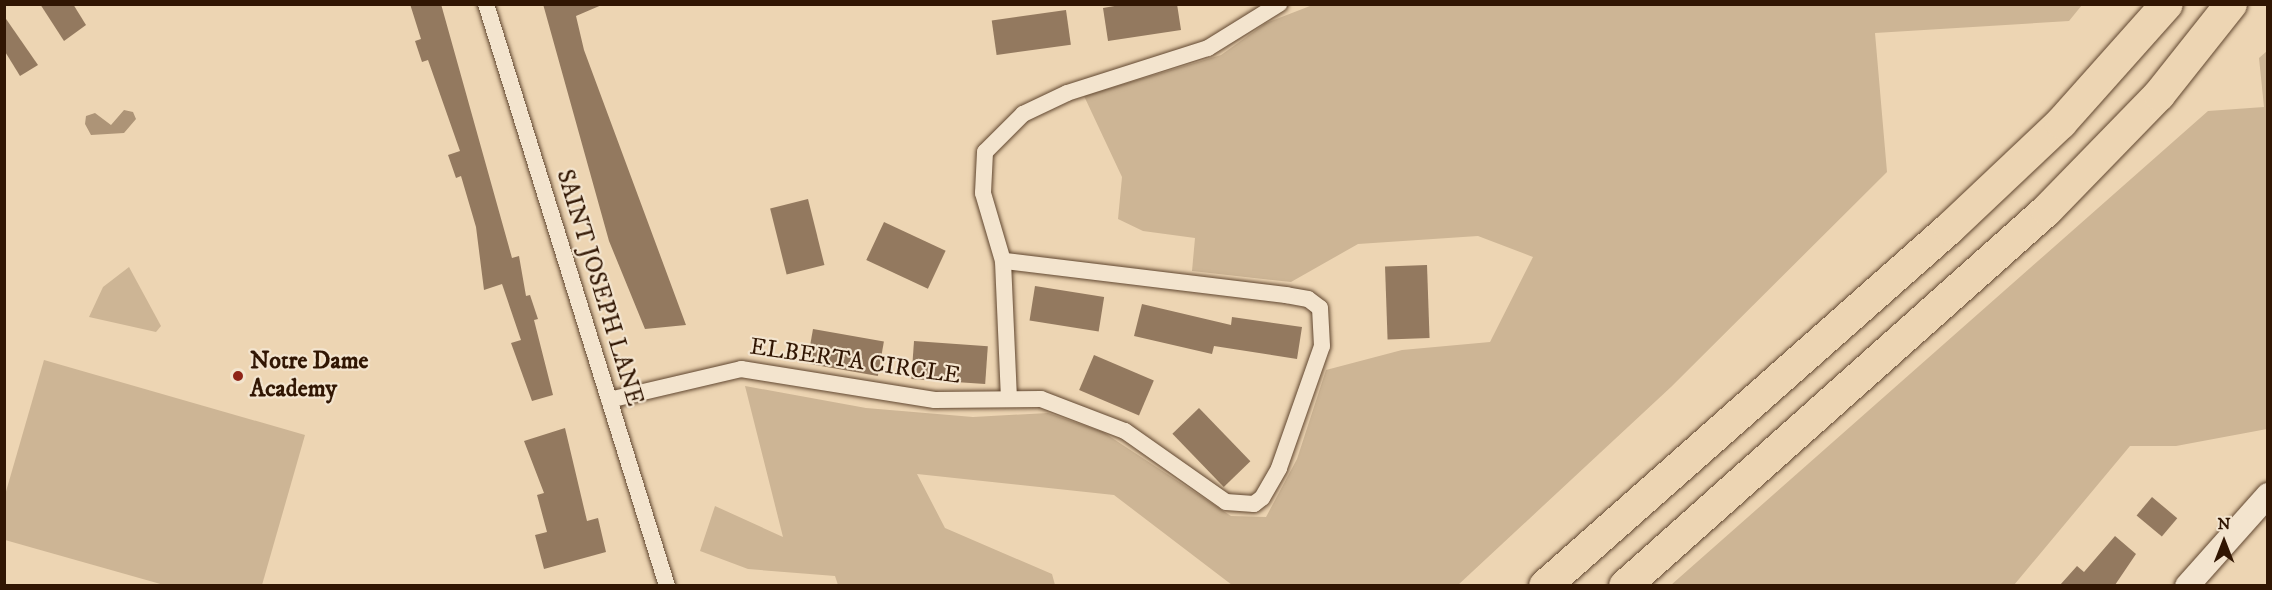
<!DOCTYPE html>
<style>
body{margin:0}
#map{position:relative;width:2272px;height:590px;overflow:hidden;background:#edd5b3;font-family:"IM FELL DW Pica",serif}
div>[style]{position:absolute}
.green>*{inset:0;background:#cdb595}
.water>*{inset:0;background:#ad9477}
.building>*{inset:0;background:#93795f;transform-origin:0 0}
.roads{filter:drop-shadow(0 0 2px #60462f) drop-shadow(0 0 2px #60462f)}
.street>*{height:16px;margin:-8px;padding:0 8px;transform-origin:8px;border-radius:8px;background:#f3e4ce}
.secondary>*{height:24px;margin:-12px;padding:0 12px;transform-origin:12px;border-radius:12px;background:#f3e4ce}
.highway>*{height:32px;margin:-16px;padding:0 16px;transform-origin:16px;border-radius:16px;background:#edd5b3}
.dots>*{width:16px;height:16px;translate:-50% -50%;box-sizing:border-box;border:3px solid #f3e4ce;border-radius:50%}
span{translate:-50% -50%;white-space:nowrap;text-align:center;line-height:1.15;-webkit-text-stroke:4.5px #f3e4ce;paint-order:stroke}
.street-label{font-size:24px;color:#311603}
.poi-label{font-size:24px;color:#311603;font-weight:700}
.left{translate:0 -50%;text-align:left}
.frame{position:absolute;inset:0;border:6px solid #311603;pointer-events:none}
.north{position:absolute;left:2194px;top:512px;width:60px;height:60px;-webkit-text-stroke:4px #f3e4ce;paint-order:stroke;rotate:0deg;font-size:16px;font-weight:700;line-height:24px;text-align:center;color:#311603}
.north::after{content:'';display:block;margin:auto;width:21px;height:27px;background:#311603;clip-path:polygon(50% 0,100% 100%,50% 72%,0 100%)}
</style>
<div id="map">
<div class="green">
<i style="clip-path:polygon(1340px 4px,2082px 5px,2069px 21px,1875px 33px,1887px 172px,1671px 387px,1458px 585px,1232px 585px,1114px 495px,917px 474px,945px 528px,1052px 574px,1055px 585px,838px 585px,835px 576px,748px 569px,700px 551px,715px 506px,783px 537px,745px 386px,866px 408px,973px 417px,1048px 413px,1103px 432px,1231px 516px,1266px 517px,1297px 459px,1326px 370px,1402px 350px,1490px 342px,1533px 257px,1478px 236px,1358px 244px,1291px 282px,1192px 271px,1195px 238px,1143px 231px,1118px 219px,1122px 177px,1084px 96px,1221px 55px,1266px 23px,1310px 6px)"></i>
<i style="clip-path:polygon(2267px 51px,2267px 429px,2176px 446px,2130px 446px,2014px 585px,1671px 585px,2208px 111px,2264px 107px,2259px 58px)"></i>
<i style="clip-path:polygon(129px 267px,161px 326px,156px 332px,89px 317px,103px 287px)"></i>
<i style="clip-path:polygon(44px 360px,305px 435px,262px 585px,164px 585px,5px 540px,5px 495px)"></i>
</div>
<div class="water">
<i style="clip-path:polygon(124px 110px,133px 112px,136px 119px,124px 133px,91px 135px,85px 124px,86px 116px,95px 113px,111px 125px)"></i>
</div>
<div class="building">
<i style="clip-path:polygon(40px 4px,73px 4px,86px 25px,64px 41px)"></i>
<i style="clip-path:polygon(410px 4px,441px 4px,512px 258px,519px 256px,526px 296px,530px 295px,538px 319px,534px 320px,553px 395px,532px 401px,511px 343px,521px 340px,502px 284px,484px 290px,476px 227px,461px 176px,456px 178px,448px 155px,460px 151px,428px 60px,422px 62px,415px 41px,421px 39px)"></i>
<i style="clip-path:polygon(543px 4px,604px 4px,576px 16px,584px 50px,686px 325px,645px 329px,609px 241px)"></i>
<i style="clip-path:polygon(1126px 4px,1177px 4px,1181px 30px,1108px 41px,1103px 8px)"></i>
<i style="left:1066px;top:10px;width:35px;height:75px;rotate:82deg"></i>
<i style="clip-path:polygon(4px 16px,38px 65px,20px 76px,4px 50px)"></i>
<i style="left:808px;top:199px;width:68px;height:39px;rotate:76deg"></i>
<i style="left:884px;top:222px;width:68px;height:42px;rotate:25deg"></i>
<i style="left:1427px;top:265px;width:73px;height:42px;rotate:88deg"></i>
<i style="left:1035px;top:286px;width:70px;height:35px;rotate:9deg"></i>
<i style="clip-path:polygon(1142px 304px,1231px 325px,1232px 317px,1302px 327px,1297px 359px,1214px 346px,1212px 354px,1134px 336px)"></i>
<i style="left:813px;top:329px;width:72px;height:35px;rotate:10deg"></i>
<i style="left:914px;top:341px;width:74px;height:38px;rotate:4deg"></i>
<i style="left:1094px;top:355px;width:65px;height:38px;rotate:23deg"></i>
<i style="left:1199px;top:408px;width:74px;height:37px;rotate:46deg"></i>
<i style="clip-path:polygon(565px 428px,587px 521px,598px 518px,606px 552px,544px 569px,535px 535px,547px 532px,537px 495px,544px 493px,524px 441px)"></i>
<i style="left:2152px;top:497px;width:33px;height:24px;rotate:40deg"></i>
<i style="clip-path:polygon(2115px 536px,2136px 554px,2115px 585px,2060px 585px,2077px 566px,2084px 572px)"></i>
</div>
<div class="roads">
<div class="street">
<i style="left:486px;top:4px;width:609px;rotate:72.72deg"></i>
<i style="left:1009px;top:399px;width:138px;rotate:-92.5deg"></i>
<i style="left:1003px;top:261px;width:71px;rotate:-106.4deg"></i>
<i style="left:983px;top:193px;width:41px;rotate:-87.2deg"></i>
<i style="left:985px;top:152px;width:54px;rotate:-45deg"></i>
<i style="left:1023px;top:114px;width:49px;rotate:-25.5deg"></i>
<i style="left:1067px;top:93px;width:148px;rotate:-17.7deg"></i>
<i style="left:1208px;top:48px;width:84px;rotate:-31.8deg"></i>
<i style="left:609px;top:400px;width:136px;rotate:-13.2deg"></i>
<i style="left:741px;top:369px;width:196px;rotate:9.1deg"></i>
<i style="left:935px;top:400px;width:106px;rotate:-0.5deg"></i>
<i style="left:1041px;top:399px;width:90px;rotate:20.9deg"></i>
<i style="left:1125px;top:431px;width:123px;rotate:35.1deg"></i>
<i style="left:1226px;top:502px;width:28px;rotate:4deg"></i>
<i style="left:1254px;top:504px;width:10px;rotate:-37deg"></i>
<i style="left:1262px;top:498px;width:34px;rotate:-60deg"></i>
<i style="left:1279px;top:468px;width:129px;rotate:-70.6deg"></i>
<i style="left:1322px;top:346px;width:38px;rotate:-93deg"></i>
<i style="left:1320px;top:308px;width:15px;rotate:-143deg"></i>
<i style="left:1308px;top:299px;width:22px;rotate:-170deg"></i>
<i style="left:1286px;top:295px;width:285px;rotate:-173.1deg"></i>
</div>
<div class="secondary">
<i style="left:2187px;top:586px;width:122px;rotate:-48.3deg"></i>
</div>
<div class="highway">
<i style="left:1545px;top:586px;width:541px;rotate:-41.48deg"></i>
<i style="left:1950px;top:228px;width:153px;rotate:-43.4deg"></i>
<i style="left:2061px;top:123px;width:159px;rotate:-48.3deg"></i>
<i style="left:1625px;top:586px;width:565px;rotate:-41.7deg"></i>
<i style="left:2047px;top:210px;width:161px;rotate:-45.8deg"></i>
<i style="left:2159px;top:95px;width:116px;rotate:-51.6deg"></i>
</div>
</div>
<div class="dots">
<i style="left:238px;top:376px;background:#8f2418"></i>
</div>
<div class="street-label">
<span style="left:599px;top:288px;rotate:73deg">SAINT JOSEPH LANE</span>
<span style="left:855px;top:362px;rotate:8deg">ELBERTA CIRCLE</span>
</div>
<div class="poi-label">
<span class="left" style="left:250px;top:376px">Notre Dame<br>Academy</span>
</div>
<div class="frame"></div>
<div class="north">N</div>
</div>
